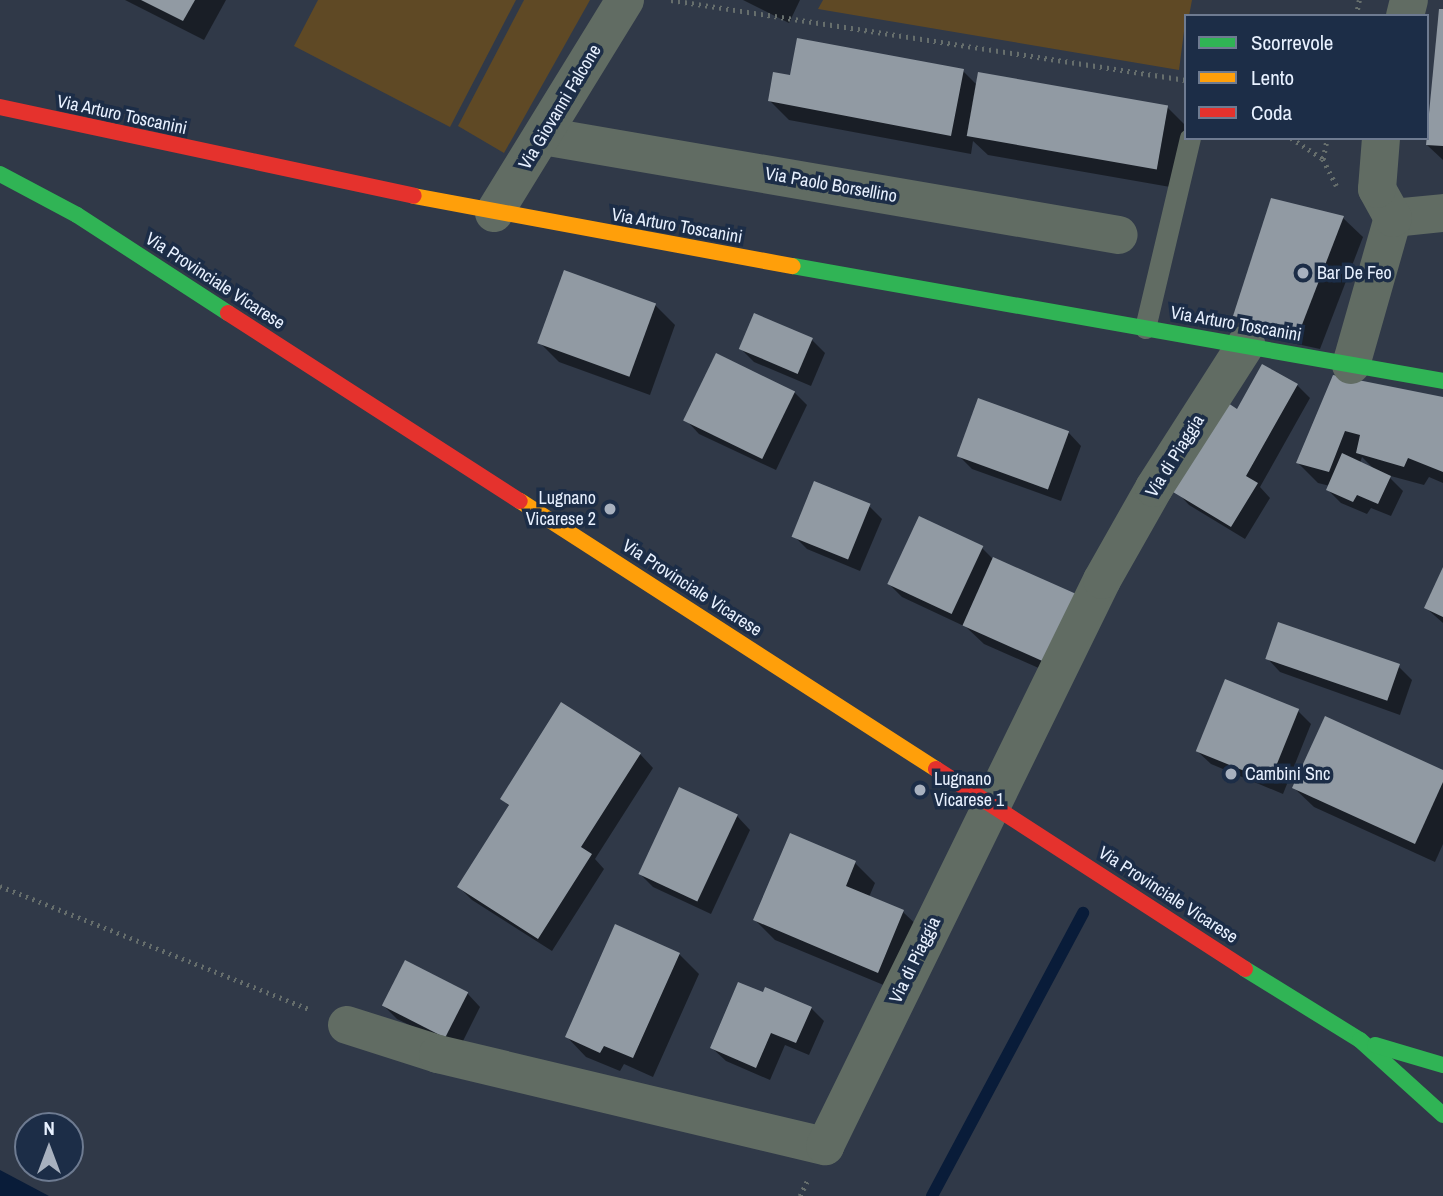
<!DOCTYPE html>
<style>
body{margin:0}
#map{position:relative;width:1443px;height:1196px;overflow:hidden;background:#303948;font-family:"Archivo Narrow",sans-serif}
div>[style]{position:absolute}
.green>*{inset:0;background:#5f4925}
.water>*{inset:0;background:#091c39}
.shadow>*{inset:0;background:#0007}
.stream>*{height:12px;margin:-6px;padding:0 6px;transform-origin:6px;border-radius:6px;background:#091c39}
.building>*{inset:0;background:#919aa3;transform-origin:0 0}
.path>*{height:4.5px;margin-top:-2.25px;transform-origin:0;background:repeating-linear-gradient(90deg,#666e6c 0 2px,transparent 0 7px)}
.lane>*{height:21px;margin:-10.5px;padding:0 10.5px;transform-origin:10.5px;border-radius:10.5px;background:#616c63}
.street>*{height:38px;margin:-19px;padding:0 19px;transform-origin:19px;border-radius:19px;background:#616c63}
.fast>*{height:16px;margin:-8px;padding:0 8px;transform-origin:8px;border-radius:8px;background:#30b455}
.slow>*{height:16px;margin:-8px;padding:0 8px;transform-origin:8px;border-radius:8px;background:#ff9f0a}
.jam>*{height:16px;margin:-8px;padding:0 8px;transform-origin:8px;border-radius:8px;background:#e5322d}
.dots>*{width:19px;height:19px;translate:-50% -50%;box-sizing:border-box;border:4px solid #1c2d47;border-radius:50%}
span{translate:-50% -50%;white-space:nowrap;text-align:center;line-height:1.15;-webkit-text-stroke:7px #1c2d47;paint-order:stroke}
.street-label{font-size:18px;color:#e8f1ff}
.poi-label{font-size:18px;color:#e8f1ff}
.left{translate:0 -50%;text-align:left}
.right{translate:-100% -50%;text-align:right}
.legend{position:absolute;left:1184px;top:14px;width:245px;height:126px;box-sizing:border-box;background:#1c2d47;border:2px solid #6e7b91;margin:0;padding:9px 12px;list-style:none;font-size:21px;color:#e8f1ff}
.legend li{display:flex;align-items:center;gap:14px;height:35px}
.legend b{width:35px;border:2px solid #6e7b91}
.north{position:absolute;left:14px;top:1112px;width:70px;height:70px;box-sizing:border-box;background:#1c2d47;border:2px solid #6e7b91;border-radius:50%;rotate:0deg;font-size:19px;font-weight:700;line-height:28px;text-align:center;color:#e8f1ff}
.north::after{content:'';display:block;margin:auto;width:24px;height:32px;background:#a8b1bf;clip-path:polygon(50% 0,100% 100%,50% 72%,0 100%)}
</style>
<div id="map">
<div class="green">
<i style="clip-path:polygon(318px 0,516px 0,450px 127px,294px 46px)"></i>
<i style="clip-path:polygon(524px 0,590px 0,504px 153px,458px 126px)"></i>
<i style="clip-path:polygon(823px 0,1192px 0,1189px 16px,1186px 16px,1179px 70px,818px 9px)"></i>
</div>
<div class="water">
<i style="clip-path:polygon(0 1170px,49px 1196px,0 1196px)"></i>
</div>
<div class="shadow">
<i style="clip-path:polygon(125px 0,226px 0,204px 40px)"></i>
<i style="clip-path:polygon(743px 0,800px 0,789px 23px)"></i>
<i style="clip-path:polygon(1443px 11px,1443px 160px,1427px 145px)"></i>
<i style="clip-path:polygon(963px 71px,977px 85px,1167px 107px,1186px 126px,1176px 188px,988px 155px,973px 141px,971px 154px,789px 120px,770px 101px,792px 77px)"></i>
<i style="clip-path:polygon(1343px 218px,1363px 237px,1320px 349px,1255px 335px,1235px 315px)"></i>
<i style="clip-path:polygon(655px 305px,675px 325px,650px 395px,559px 362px,539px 342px)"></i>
<i style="clip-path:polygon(812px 340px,825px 353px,811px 386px,754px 362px,741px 349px)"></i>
<i style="clip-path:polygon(evenodd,1334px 377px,1443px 400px,1443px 483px,1429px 477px,1424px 485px,1387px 475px,1403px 491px,1391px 516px,1371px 508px,1367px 514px,1341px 503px,1328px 490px,1330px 486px,1318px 483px,1298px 463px,1334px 377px,1362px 457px,1375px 470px,1360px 463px,1362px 457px)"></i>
<i style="clip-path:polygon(1297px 385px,1310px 398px,1260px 487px,1270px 498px,1245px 539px,1189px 505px,1176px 491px,1238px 412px)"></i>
<i style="clip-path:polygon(794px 392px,807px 405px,776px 470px,699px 434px,686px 420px)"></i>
<i style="clip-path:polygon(1068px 432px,1081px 446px,1061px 501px,972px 469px,959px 456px)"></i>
<i style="clip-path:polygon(869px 506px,882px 519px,860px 571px,807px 549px,793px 535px)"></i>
<i style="clip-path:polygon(920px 519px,982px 548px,993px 559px,1068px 681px,984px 644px,966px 627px,902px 597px,889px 584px)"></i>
<i style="clip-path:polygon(1443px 571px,1443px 623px,1426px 608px)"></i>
<i style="clip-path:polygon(1267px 658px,1399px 667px,1412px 680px,1400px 715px,1280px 672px)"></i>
<i style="clip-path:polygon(1298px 711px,1311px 724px,1283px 794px,1211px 764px,1197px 751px)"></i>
<i style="clip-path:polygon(640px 754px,653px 768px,595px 859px,604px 869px,552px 951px,472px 900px,459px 887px,510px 807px,502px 799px)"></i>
<i style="clip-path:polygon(1443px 772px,1443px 844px,1435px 862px,1314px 807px,1294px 788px)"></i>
<i style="clip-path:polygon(737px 816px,750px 830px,711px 914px,653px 887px,640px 874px)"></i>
<i style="clip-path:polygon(791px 836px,855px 863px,875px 883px,869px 897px,903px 912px,923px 931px,898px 991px,775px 940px,755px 920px)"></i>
<i style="clip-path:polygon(679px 954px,699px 974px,653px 1077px,624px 1064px,620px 1071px,586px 1057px,567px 1037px)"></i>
<i style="clip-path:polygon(467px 993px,480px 1007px,459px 1049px,397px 1019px,384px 1006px)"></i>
<i style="clip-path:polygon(811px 1008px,824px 1021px,809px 1055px,785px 1045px,770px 1080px,726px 1061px,712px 1048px)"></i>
</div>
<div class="stream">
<i style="left:932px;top:1196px;width:321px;rotate:-61.9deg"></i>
</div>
<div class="building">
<i style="clip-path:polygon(141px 0,195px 0,183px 21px)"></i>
<i style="clip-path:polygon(1439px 9px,1443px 9px,1443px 146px,1426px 145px)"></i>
<i style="clip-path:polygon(797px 38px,964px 69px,951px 136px,768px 101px,773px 72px,790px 75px)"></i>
<i style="left:978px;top:72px;width:193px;height:65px;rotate:10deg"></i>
<i style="clip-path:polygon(1271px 198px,1344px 216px,1300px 330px,1233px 316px)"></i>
<i style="left:564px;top:270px;width:98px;height:78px;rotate:20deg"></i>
<i style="left:754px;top:313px;width:64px;height:39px;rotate:23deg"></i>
<i style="left:716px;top:353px;width:88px;height:75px;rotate:26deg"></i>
<i style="clip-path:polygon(1262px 364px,1298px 384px,1246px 476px,1258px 483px,1231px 527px,1173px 492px,1228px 403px,1237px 409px)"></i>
<i style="clip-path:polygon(1333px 375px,1443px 397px,1443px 472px,1408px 458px,1404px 467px,1356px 453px,1360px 435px,1345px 431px,1329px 472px,1296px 463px)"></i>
<i style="left:978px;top:398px;width:97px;height:62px;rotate:20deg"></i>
<i style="clip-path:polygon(1342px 453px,1391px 476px,1378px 504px,1357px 495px,1353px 502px,1326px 490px)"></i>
<i style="left:814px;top:481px;width:61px;height:60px;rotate:22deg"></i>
<i style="left:919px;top:516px;width:71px;height:75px;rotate:25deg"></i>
<i style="left:993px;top:557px;width:93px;height:75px;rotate:24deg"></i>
<i style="clip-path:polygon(1443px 567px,1443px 617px,1424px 608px)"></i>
<i style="left:1278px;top:622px;width:129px;height:39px;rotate:19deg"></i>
<i style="left:1225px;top:679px;width:80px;height:78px;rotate:22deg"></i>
<i style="clip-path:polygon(561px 702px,641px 753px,581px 847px,592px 854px,538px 939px,457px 887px,509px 805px,500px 799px)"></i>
<i style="clip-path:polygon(1325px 716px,1443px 770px,1443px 782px,1415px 844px,1292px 788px)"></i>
<i style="left:679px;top:787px;width:65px;height:96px;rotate:25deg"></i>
<i style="clip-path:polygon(790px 833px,856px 861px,846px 886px,904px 910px,878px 973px,753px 920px)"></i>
<i style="clip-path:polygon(615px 924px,680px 953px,633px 1058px,604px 1046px,600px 1053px,565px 1037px)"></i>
<i style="left:405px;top:960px;width:71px;height:51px;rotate:27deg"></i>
<i style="clip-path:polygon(738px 982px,763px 992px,765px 987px,812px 1007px,796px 1043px,771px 1033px,756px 1068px,710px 1048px)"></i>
</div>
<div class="path">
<i style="left:671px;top:0;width:521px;rotate:8.83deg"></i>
<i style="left:1356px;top:16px;width:16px;rotate:-79deg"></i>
<i style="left:1291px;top:138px;width:38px;rotate:33deg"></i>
<i style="left:1323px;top:159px;width:21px;rotate:-79deg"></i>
<i style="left:1323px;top:159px;width:30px;rotate:63deg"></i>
<i style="left:0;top:886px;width:335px;rotate:21.7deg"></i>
<i style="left:800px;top:1196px;width:17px;rotate:-65deg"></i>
</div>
<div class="lane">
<i style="left:1145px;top:328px;width:195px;rotate:-76.7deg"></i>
</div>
<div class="street">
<i style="left:1405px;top:16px;width:16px;rotate:-76deg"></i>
<i style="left:543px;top:136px;width:584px;rotate:9.75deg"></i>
<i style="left:494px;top:213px;width:250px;rotate:-58.4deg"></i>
<i style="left:1393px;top:218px;width:50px;rotate:-5.7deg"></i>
<i style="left:1351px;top:365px;width:153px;rotate:-74.1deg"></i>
<i style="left:1393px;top:218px;width:33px;rotate:-119deg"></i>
<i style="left:1377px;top:189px;width:51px;rotate:-85.5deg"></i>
<i style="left:347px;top:1025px;width:96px;rotate:17.7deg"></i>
<i style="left:438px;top:1054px;width:398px;rotate:13.4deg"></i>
<i style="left:825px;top:1146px;width:630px;rotate:-63.92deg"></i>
<i style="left:1102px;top:580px;width:106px;rotate:-60.5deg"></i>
<i style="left:1154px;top:488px;width:171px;rotate:-57.4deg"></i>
</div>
<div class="fast">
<i style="left:0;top:174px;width:87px;rotate:28deg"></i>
<i style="left:77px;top:215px;width:180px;rotate:33deg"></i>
<i style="left:793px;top:266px;width:660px;rotate:10.03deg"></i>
<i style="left:1245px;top:969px;width:135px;rotate:31.7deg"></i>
<i style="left:1360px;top:1040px;width:112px;rotate:42.1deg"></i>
<i style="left:1375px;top:1045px;width:71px;rotate:16.4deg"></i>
</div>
<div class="slow">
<i style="left:414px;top:196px;width:385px;rotate:10.5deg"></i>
<i style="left:520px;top:501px;width:495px;rotate:32.8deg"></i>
</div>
<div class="jam">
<i style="left:0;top:107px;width:423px;rotate:12.1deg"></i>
<i style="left:228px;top:313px;width:347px;rotate:32.8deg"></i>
<i style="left:936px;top:769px;width:368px;rotate:32.9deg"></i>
</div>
<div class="dots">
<i style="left:1303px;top:273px;background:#a8b1bf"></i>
<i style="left:610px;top:509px;background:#a8b1bf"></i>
<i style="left:1231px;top:774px;background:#a8b1bf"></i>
<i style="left:920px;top:790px;background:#a8b1bf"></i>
</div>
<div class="street-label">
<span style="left:560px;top:107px;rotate:-59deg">Via Giovanni Falcone</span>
<span style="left:122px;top:115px;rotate:12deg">Via Arturo Toscanini</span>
<span style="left:831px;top:185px;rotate:10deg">Via Paolo Borsellino</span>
<span style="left:677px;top:226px;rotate:10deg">Via Arturo Toscanini</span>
<span style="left:215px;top:281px;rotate:33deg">Via Provinciale Vicarese</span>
<span style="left:1236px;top:324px;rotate:10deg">Via Arturo Toscanini</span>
<span style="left:1175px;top:456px;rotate:-58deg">Via di Piaggia</span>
<span style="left:692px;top:588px;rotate:33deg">Via Provinciale Vicarese</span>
<span style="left:1168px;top:895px;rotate:33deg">Via Provinciale Vicarese</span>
<span style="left:915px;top:960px;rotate:-64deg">Via di Piaggia</span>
</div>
<div class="poi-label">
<span class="left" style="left:1317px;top:273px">Bar De Feo</span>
<span class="right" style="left:596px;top:509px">Lugnano<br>Vicarese 2</span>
<span class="left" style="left:1245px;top:774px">Cambini Snc</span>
<span class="left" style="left:934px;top:790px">Lugnano<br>Vicarese 1</span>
</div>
<ul class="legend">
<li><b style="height:9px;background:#30b455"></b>Scorrevole</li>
<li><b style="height:9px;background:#ff9f0a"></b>Lento</li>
<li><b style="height:9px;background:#e5322d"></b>Coda</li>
</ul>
<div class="north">N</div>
</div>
